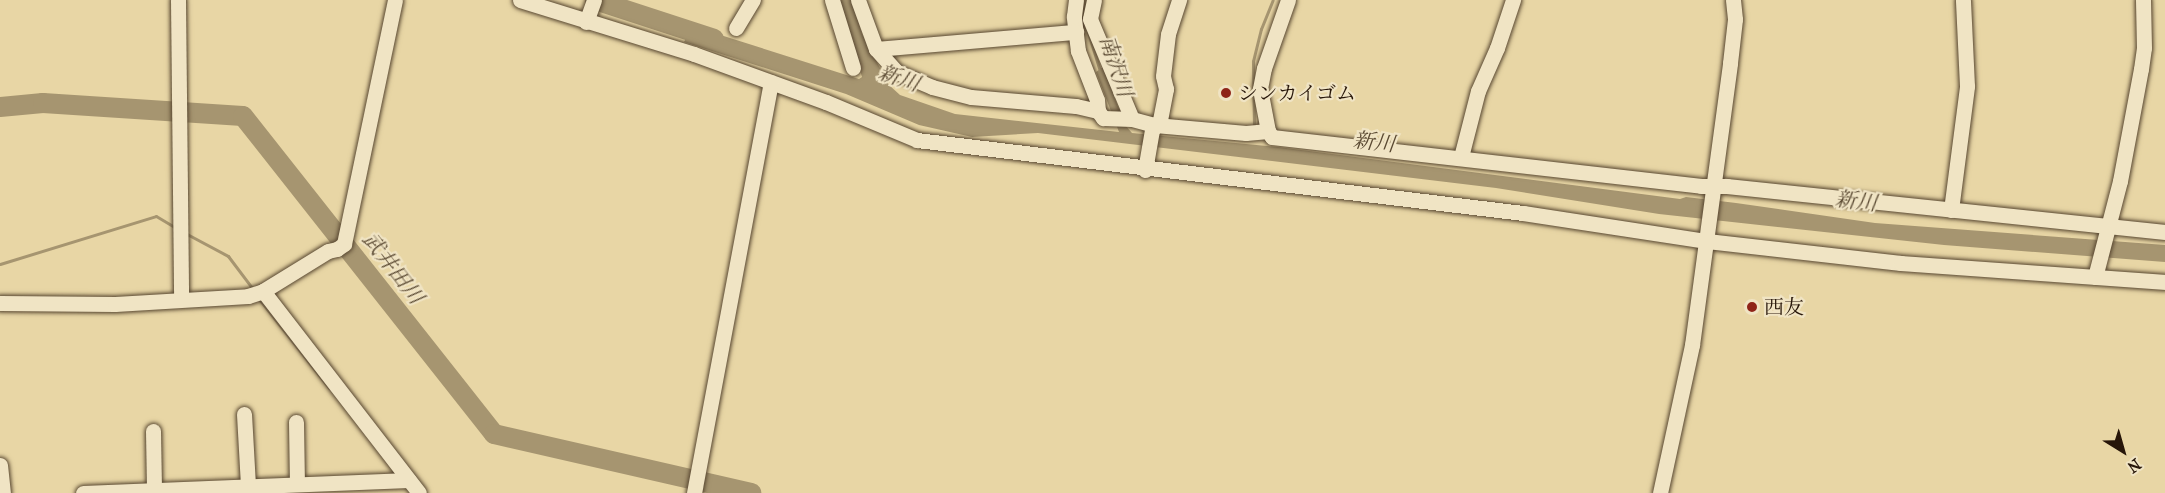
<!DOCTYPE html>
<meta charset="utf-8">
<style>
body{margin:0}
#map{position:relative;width:2165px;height:493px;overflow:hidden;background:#e8d6a5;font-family:"IM FELL French Canon","Noto Serif JP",serif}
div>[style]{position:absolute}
.water>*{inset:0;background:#a69570}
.stream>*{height:3px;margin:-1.5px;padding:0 1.5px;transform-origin:1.5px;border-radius:1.5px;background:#a69570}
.river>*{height:20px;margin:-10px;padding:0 10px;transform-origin:10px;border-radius:10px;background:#a69570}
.roads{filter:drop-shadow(0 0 2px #574630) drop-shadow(0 0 2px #574630)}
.minor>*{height:15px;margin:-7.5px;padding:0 7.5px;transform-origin:7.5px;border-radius:7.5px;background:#f0e4c4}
.dots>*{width:16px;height:16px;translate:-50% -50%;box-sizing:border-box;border:3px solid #f0e4c4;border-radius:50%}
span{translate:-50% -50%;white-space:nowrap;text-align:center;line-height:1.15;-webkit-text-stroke:4.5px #f0e4c4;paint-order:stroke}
.poi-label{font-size:20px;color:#271609}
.left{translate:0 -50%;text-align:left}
.water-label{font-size:21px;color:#5a4932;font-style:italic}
.north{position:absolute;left:2093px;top:421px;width:60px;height:60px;-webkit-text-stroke:4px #f0e4c4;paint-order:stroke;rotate:143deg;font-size:16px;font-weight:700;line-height:24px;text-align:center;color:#271609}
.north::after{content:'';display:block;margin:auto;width:21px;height:27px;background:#271609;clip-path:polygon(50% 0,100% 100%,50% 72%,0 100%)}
</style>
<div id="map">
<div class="water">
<i style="clip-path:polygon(838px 0,852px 0,862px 34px,889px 85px,900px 95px,955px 114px,1119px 132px,1096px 72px,1103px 67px,1125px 125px,1132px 133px,1278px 147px,1680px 199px,1686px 197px,1736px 203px,1875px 223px,2165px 245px,2165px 262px,1944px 245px,1659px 214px,1496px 188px,1038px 133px,972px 137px,919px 125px,846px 94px,684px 42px,692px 26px,859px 79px,862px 77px)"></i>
</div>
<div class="stream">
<i style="left:1088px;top:32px;width:41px;rotate:72.9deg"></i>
<i style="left:1254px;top:127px;width:66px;rotate:-90.9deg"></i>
<i style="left:1253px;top:61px;width:33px;rotate:-76deg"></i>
<i style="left:1261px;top:29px;width:31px;rotate:-68deg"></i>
<i style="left:185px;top:233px;width:49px;rotate:28.1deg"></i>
<i style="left:228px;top:256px;width:39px;rotate:53deg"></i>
<i style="left:0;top:264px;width:163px;rotate:-17.1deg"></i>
<i style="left:156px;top:216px;width:21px;rotate:31deg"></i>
<i style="left:260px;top:300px;width:112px;rotate:51.9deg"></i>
</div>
<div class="river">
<i style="left:595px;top:0;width:125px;rotate:18.1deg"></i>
<i style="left:0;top:107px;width:43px;rotate:-5.3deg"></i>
<i style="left:43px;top:103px;width:200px;rotate:3.7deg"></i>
<i style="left:243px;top:116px;width:405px;rotate:51.7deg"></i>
<i style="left:494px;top:434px;width:264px;rotate:12.9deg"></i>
</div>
<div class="roads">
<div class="minor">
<i style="left:178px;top:0;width:299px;rotate:89.4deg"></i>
<i style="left:520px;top:0;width:182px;rotate:17.2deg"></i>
<i style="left:694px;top:54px;width:140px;rotate:20deg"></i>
<i style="left:826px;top:102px;width:99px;rotate:22.7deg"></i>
<i style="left:917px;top:140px;width:610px;rotate:6.87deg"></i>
<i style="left:1523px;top:213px;width:186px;rotate:8.7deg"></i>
<i style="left:1707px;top:241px;width:195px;rotate:6.5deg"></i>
<i style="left:1901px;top:263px;width:265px;rotate:4.1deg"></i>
<i style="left:832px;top:0;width:71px;rotate:72.8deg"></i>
<i style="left:858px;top:0;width:52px;rotate:69.8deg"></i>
<i style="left:876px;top:49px;width:31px;rotate:48deg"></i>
<i style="left:897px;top:72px;width:38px;rotate:23deg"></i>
<i style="left:932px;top:87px;width:40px;rotate:14.4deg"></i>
<i style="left:971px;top:97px;width:105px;rotate:4.9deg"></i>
<i style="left:1076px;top:106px;width:23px;rotate:13deg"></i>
<i style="left:1098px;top:111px;width:11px;rotate:-95deg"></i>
<i style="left:1097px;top:100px;width:53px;rotate:-111.2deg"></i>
<i style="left:1078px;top:51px;width:35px;rotate:-97deg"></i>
<i style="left:1074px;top:16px;width:16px;rotate:-83deg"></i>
<i style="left:1094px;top:0;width:19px;rotate:102deg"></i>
<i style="left:1090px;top:19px;width:108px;rotate:67.2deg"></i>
<i style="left:1132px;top:119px;width:24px;rotate:15deg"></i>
<i style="left:1155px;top:125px;width:91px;rotate:5deg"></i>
<i style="left:1246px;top:133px;width:22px;rotate:-5deg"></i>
<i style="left:1288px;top:0;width:72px;rotate:109.4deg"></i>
<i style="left:1264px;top:68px;width:21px;rotate:101deg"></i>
<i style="left:1260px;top:89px;width:43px;rotate:79.2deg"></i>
<i style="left:1268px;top:131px;width:7px;rotate:56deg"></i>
<i style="left:1272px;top:137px;width:432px;rotate:6.5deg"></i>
<i style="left:1701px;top:186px;width:26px"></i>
<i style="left:1727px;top:186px;width:440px;rotate:6deg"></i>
<i style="left:586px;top:22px;width:23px;rotate:-70deg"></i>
<i style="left:736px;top:28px;width:33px;rotate:-59deg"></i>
<i style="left:876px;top:49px;width:201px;rotate:-4.9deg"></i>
<i style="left:1098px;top:111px;width:9px;rotate:54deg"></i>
<i style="left:1103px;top:118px;width:29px;rotate:2deg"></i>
<i style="left:1461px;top:157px;width:68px;rotate:-75.6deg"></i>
<i style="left:1478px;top:91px;width:47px;rotate:-66.2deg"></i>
<i style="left:1497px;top:48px;width:51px;rotate:-71.6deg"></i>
<i style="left:1145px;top:170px;width:41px;rotate:-80.1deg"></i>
<i style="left:1152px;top:130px;width:13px;rotate:-51deg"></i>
<i style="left:1160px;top:120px;width:32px;rotate:-79deg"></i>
<i style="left:1166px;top:89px;width:13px;rotate:-103deg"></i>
<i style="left:1163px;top:76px;width:42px;rotate:-83.2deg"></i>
<i style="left:1168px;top:34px;width:36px;rotate:-72deg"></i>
<i style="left:1951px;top:210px;width:125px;rotate:-82.6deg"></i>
<i style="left:1967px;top:86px;width:86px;rotate:-92.7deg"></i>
<i style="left:2095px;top:277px;width:99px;rotate:-75.4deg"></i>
<i style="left:2120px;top:181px;width:114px;rotate:-79.4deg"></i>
<i style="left:2141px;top:69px;width:21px;rotate:-82deg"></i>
<i style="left:2144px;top:48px;width:48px;rotate:-91.2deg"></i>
<i style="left:263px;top:291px;width:255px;rotate:52.3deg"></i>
<i style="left:0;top:303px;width:115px;rotate:0.5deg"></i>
<i style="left:115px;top:304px;width:133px;rotate:-3.4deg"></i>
<i style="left:248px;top:296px;width:16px;rotate:-18deg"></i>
<i style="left:263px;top:291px;width:76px;rotate:-31.6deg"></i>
<i style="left:328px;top:251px;width:9px;rotate:-13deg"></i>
<i style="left:337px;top:249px;width:9px;rotate:-36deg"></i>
<i style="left:344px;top:244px;width:249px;rotate:-78.2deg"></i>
<i style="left:244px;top:414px;width:72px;rotate:86.8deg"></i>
<i style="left:296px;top:422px;width:62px;rotate:89.1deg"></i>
<i style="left:153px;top:431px;width:59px;rotate:89deg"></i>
<i style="left:0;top:465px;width:28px;rotate:84deg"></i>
<i style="left:83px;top:493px;width:326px;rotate:-2.3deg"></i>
<i style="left:694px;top:493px;width:418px;rotate:-79.4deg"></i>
<i style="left:1660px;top:493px;width:151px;rotate:-77.8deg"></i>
<i style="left:1692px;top:345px;width:285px;rotate:-82.3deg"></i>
<i style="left:1730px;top:63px;width:44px;rotate:-83.5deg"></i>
<i style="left:1735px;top:19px;width:19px;rotate:-96deg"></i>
</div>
</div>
<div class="dots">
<i style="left:1226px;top:93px;background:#8f2418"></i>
<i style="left:1752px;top:307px;background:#8f2418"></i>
</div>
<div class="poi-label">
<span class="left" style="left:1238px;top:93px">シンカイゴム</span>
<span class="left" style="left:1764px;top:307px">西友</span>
</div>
<div class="water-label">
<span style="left:1116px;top:66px;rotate:72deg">南沢川</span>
<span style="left:899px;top:78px;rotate:19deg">新川</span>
<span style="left:1374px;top:142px;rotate:6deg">新川</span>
<span style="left:1856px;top:201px;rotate:7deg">新川</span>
<span style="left:393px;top:268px;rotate:52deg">武井田川</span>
</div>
<div class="north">N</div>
</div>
